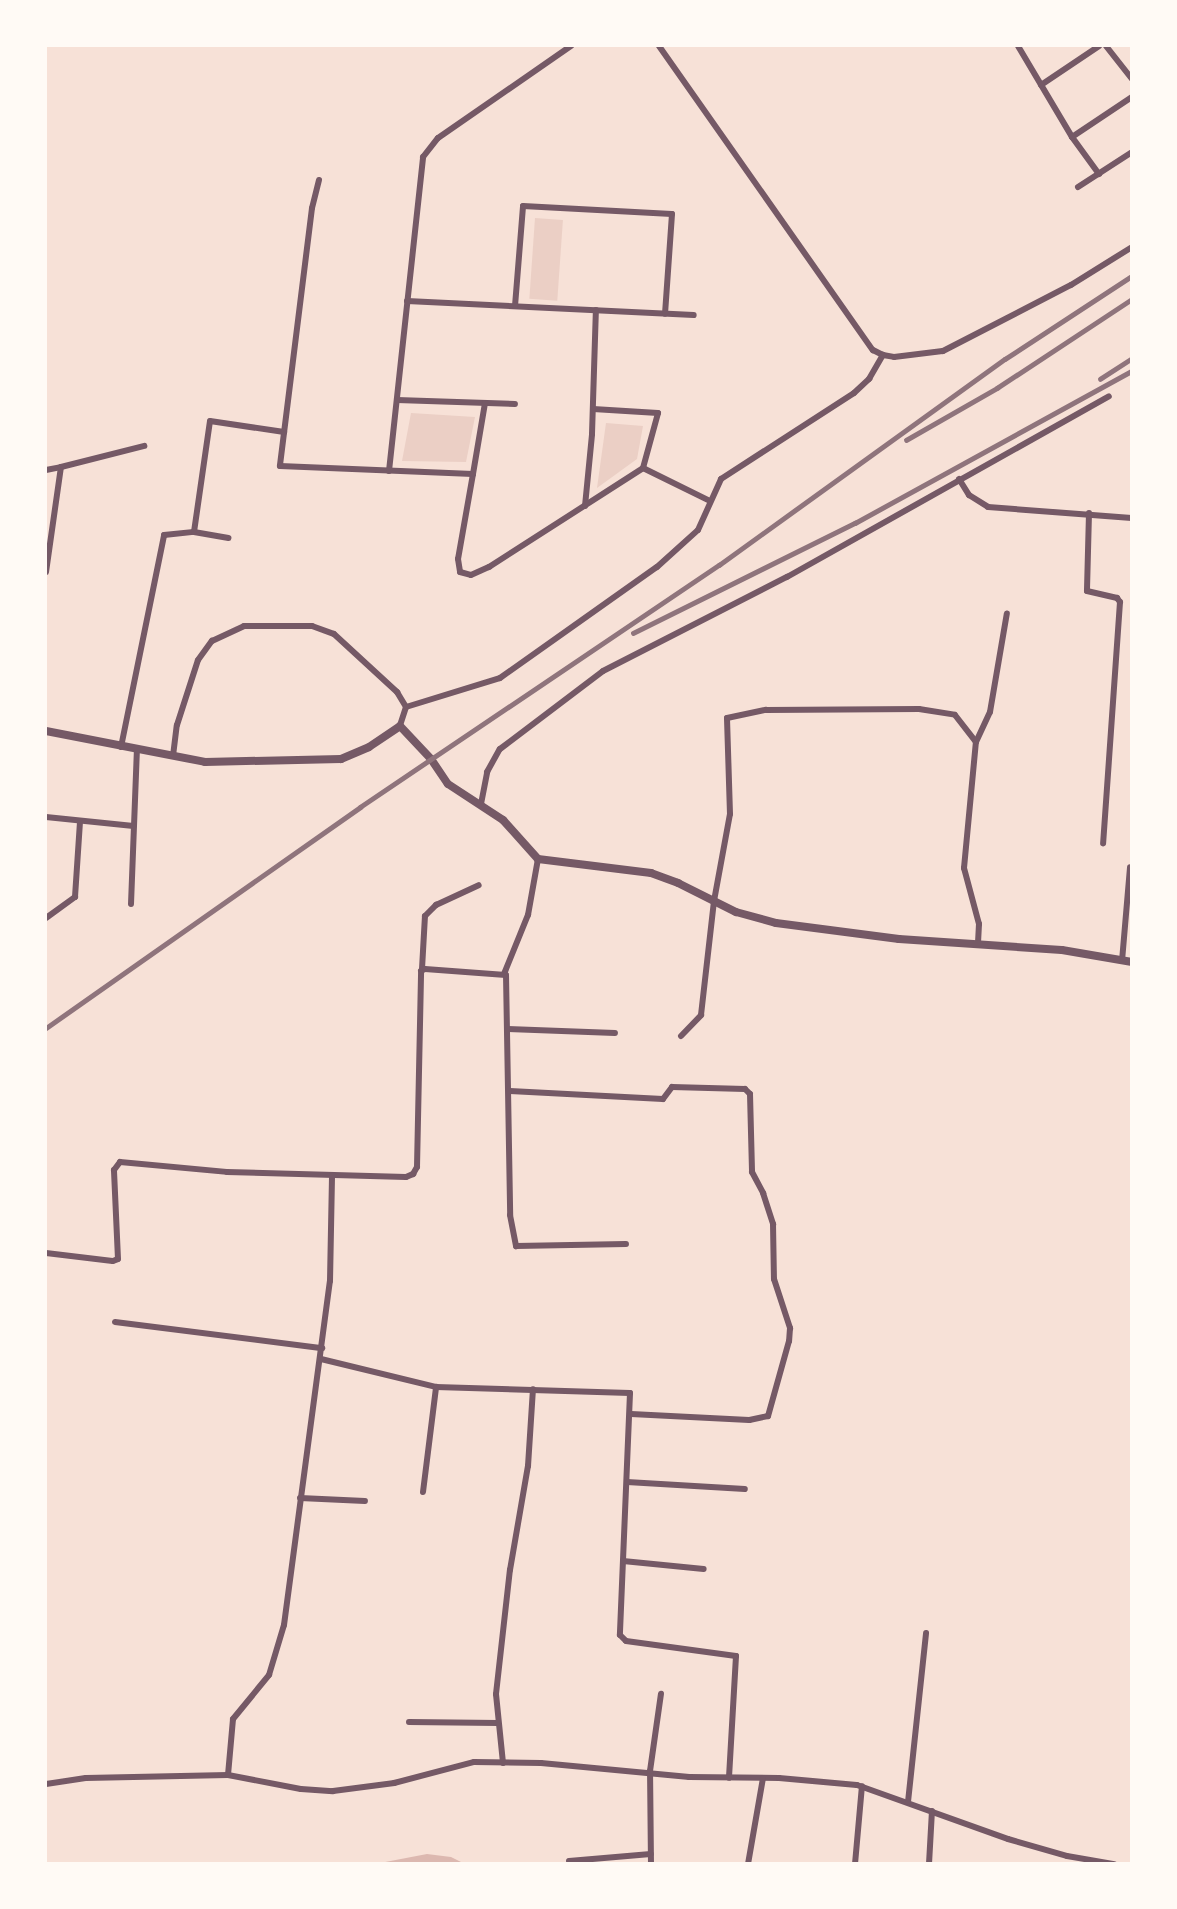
<!DOCTYPE html>
<style>
body{margin:0}
#map{position:relative;width:1177px;height:1909px;overflow:hidden;background:#f7e1d7;font-family:"Exo 2",sans-serif}
div>[style]{position:absolute}
.green>*{inset:0;background:#ebcfc5;transform-origin:0 0}
.water>*{inset:0;background:#dcb8b0}
.minor>*{height:6px;margin:-3px;padding:0 3px;transform-origin:3px;border-radius:3px;background:#755966}
.tertiary>*{height:8px;margin:-4px;padding:0 4px;transform-origin:4px;border-radius:4px;background:#755966}
.rail>*{height:4.5px;margin:-2.25px;padding:0 2.25px;transform-origin:2.25px;border-radius:2.25px;background:#8f747c}
span{translate:-50% -50%;white-space:nowrap;text-align:center;line-height:1.15;-webkit-text-stroke:5px #fffaf5;paint-order:stroke}
.frame{position:absolute;inset:0;border:47px solid #fffaf5;pointer-events:none}
</style>
<div id="map">
<div class="green">
<i style="left:535px;top:218px;width:28px;height:81px;rotate:4deg"></i>
<i style="clip-path:polygon(411px 413px,475px 417px,466px 462px,402px 461px)"></i>
<i style="clip-path:polygon(606px 423px,643px 426px,637px 459px,597px 488px)"></i>
</div>
<div class="water">
<i style="clip-path:polygon(427px 1854px,451px 1857px,463px 1863px,380px 1863px)"></i>
</div>
<div class="minor">
<i style="left:659px;top:46px;width:372px;rotate:54.9deg"></i>
<i style="left:873px;top:350px;width:11px;rotate:27deg"></i>
<i style="left:883px;top:355px;width:11px;rotate:10deg"></i>
<i style="left:894px;top:357px;width:49px;rotate:-7deg"></i>
<i style="left:943px;top:351px;width:144px;rotate:-27.3deg"></i>
<i style="left:1071px;top:285px;width:72px;rotate:-31.9deg"></i>
<i style="left:1018px;top:46px;width:106px;rotate:59.3deg"></i>
<i style="left:1072px;top:137px;width:46px;rotate:53.9deg"></i>
<i style="left:1106px;top:46px;width:42px;rotate:51.8deg"></i>
<i style="left:1041px;top:85px;width:70px;rotate:-33.9deg"></i>
<i style="left:1072px;top:137px;width:72px;rotate:-33.7deg"></i>
<i style="left:319px;top:180px;width:29px;rotate:104deg"></i>
<i style="left:312px;top:208px;width:260px;rotate:97.1deg"></i>
<i style="left:280px;top:466px;width:193px;rotate:2.4deg"></i>
<i style="left:473px;top:474px;width:86px;rotate:100deg"></i>
<i style="left:458px;top:559px;width:13px;rotate:81deg"></i>
<i style="left:460px;top:572px;width:11px;rotate:15deg"></i>
<i style="left:471px;top:575px;width:20px;rotate:-24deg"></i>
<i style="left:489px;top:567px;width:183px;rotate:-32.7deg"></i>
<i style="left:643px;top:468px;width:57px;rotate:-74.7deg"></i>
<i style="left:658px;top:413px;width:65px;rotate:-176.5deg"></i>
<i style="left:1078px;top:187px;width:64px;rotate:-32.9deg"></i>
<i style="left:407px;top:301px;width:287px;rotate:2.8deg"></i>
<i style="left:515px;top:306px;width:100px;rotate:-85.4deg"></i>
<i style="left:523px;top:206px;width:149px;rotate:3.1deg"></i>
<i style="left:672px;top:214px;width:100px;rotate:94deg"></i>
<i style="left:397px;top:400px;width:118px;rotate:1.9deg"></i>
<i style="left:643px;top:468px;width:75px;rotate:26.2deg"></i>
<i style="left:46px;top:470px;width:15px;rotate:-11deg"></i>
<i style="left:389px;top:471px;width:316px;rotate:-83.8deg"></i>
<i style="left:423px;top:157px;width:24px;rotate:-52deg"></i>
<i style="left:438px;top:138px;width:162px;rotate:-34.7deg"></i>
<i style="left:473px;top:474px;width:72px;rotate:-80.4deg"></i>
<i style="left:959px;top:479px;width:19px;rotate:58deg"></i>
<i style="left:969px;top:495px;width:22px;rotate:32deg"></i>
<i style="left:988px;top:507px;width:144px;rotate:4.4deg"></i>
<i style="left:585px;top:506px;width:72px;rotate:-84.4deg"></i>
<i style="left:592px;top:434px;width:124px;rotate:-88.2deg"></i>
<i style="left:1089px;top:513px;width:78px;rotate:91.5deg"></i>
<i style="left:1087px;top:591px;width:31px;rotate:13deg"></i>
<i style="left:1117px;top:598px;width:5px;rotate:53deg"></i>
<i style="left:1120px;top:602px;width:242px;rotate:94deg"></i>
<i style="left:194px;top:532px;width:35px;rotate:10deg"></i>
<i style="left:46px;top:572px;width:106px;rotate:-81.9deg"></i>
<i style="left:61px;top:467px;width:86px;rotate:-14.2deg"></i>
<i style="left:406px;top:707px;width:98px;rotate:-17.1deg"></i>
<i style="left:500px;top:678px;width:192px;rotate:-35.3deg"></i>
<i style="left:657px;top:567px;width:55px;rotate:-42.1deg"></i>
<i style="left:698px;top:530px;width:56px;rotate:-65.7deg"></i>
<i style="left:721px;top:479px;width:158px;rotate:-32.9deg"></i>
<i style="left:854px;top:393px;width:21px;rotate:-43deg"></i>
<i style="left:869px;top:379px;width:28px;rotate:-60deg"></i>
<i style="left:121px;top:747px;width:216px;rotate:-78.5deg"></i>
<i style="left:164px;top:535px;width:30px;rotate:-6deg"></i>
<i style="left:194px;top:532px;width:112px;rotate:-81.8deg"></i>
<i style="left:210px;top:421px;width:75px;rotate:8.5deg"></i>
<i style="left:173px;top:756px;width:31px;rotate:-83deg"></i>
<i style="left:177px;top:725px;width:68px;rotate:-72.1deg"></i>
<i style="left:198px;top:660px;width:24px;rotate:-54deg"></i>
<i style="left:212px;top:641px;width:35px;rotate:-25deg"></i>
<i style="left:244px;top:626px;width:68px"></i>
<i style="left:312px;top:626px;width:23px;rotate:20deg"></i>
<i style="left:334px;top:634px;width:86px;rotate:42.6deg"></i>
<i style="left:397px;top:692px;width:17px;rotate:59deg"></i>
<i style="left:406px;top:707px;width:20px;rotate:108deg"></i>
<i style="left:481px;top:804px;width:33px;rotate:-79deg"></i>
<i style="left:487px;top:772px;width:26px;rotate:-61deg"></i>
<i style="left:500px;top:749px;width:129px;rotate:-37.1deg"></i>
<i style="left:603px;top:671px;width:207px;rotate:-27.1deg"></i>
<i style="left:787px;top:577px;width:369px;rotate:-29.3deg"></i>
<i style="left:46px;top:817px;width:88px;rotate:5.8deg"></i>
<i style="left:131px;top:904px;width:154px;rotate:-87.8deg"></i>
<i style="left:46px;top:918px;width:36px;rotate:-36deg"></i>
<i style="left:75px;top:897px;width:76px;rotate:-86.2deg"></i>
<i style="left:978px;top:943px;width:19px;rotate:-87deg"></i>
<i style="left:979px;top:924px;width:58px;rotate:-105deg"></i>
<i style="left:964px;top:868px;width:127px;rotate:-84.6deg"></i>
<i style="left:976px;top:742px;width:33px;rotate:-65deg"></i>
<i style="left:990px;top:712px;width:100px;rotate:-80.3deg"></i>
<i style="left:1122px;top:961px;width:94px;rotate:-85.1deg"></i>
<i style="left:422px;top:969px;width:53px;rotate:-86.8deg"></i>
<i style="left:425px;top:916px;width:16px;rotate:-45deg"></i>
<i style="left:436px;top:905px;width:47px;rotate:-24.9deg"></i>
<i style="left:504px;top:974px;width:64px;rotate:-67.9deg"></i>
<i style="left:528px;top:915px;width:57px;rotate:-79.9deg"></i>
<i style="left:508px;top:1029px;width:107px;rotate:2.1deg"></i>
<i style="left:681px;top:1036px;width:29px;rotate:-46deg"></i>
<i style="left:701px;top:1015px;width:115px;rotate:-83.5deg"></i>
<i style="left:714px;top:901px;width:88px;rotate:-79.6deg"></i>
<i style="left:730px;top:814px;width:96px;rotate:-91.8deg"></i>
<i style="left:727px;top:718px;width:40px;rotate:-12deg"></i>
<i style="left:766px;top:710px;width:153px;rotate:-0.4deg"></i>
<i style="left:919px;top:709px;width:36px;rotate:9deg"></i>
<i style="left:955px;top:715px;width:34px;rotate:52deg"></i>
<i style="left:510px;top:1091px;width:153px;rotate:3deg"></i>
<i style="left:663px;top:1099px;width:15px;rotate:-53deg"></i>
<i style="left:672px;top:1087px;width:73px;rotate:1.6deg"></i>
<i style="left:745px;top:1089px;width:7px;rotate:45deg"></i>
<i style="left:750px;top:1094px;width:78px;rotate:88.5deg"></i>
<i style="left:752px;top:1172px;width:24px;rotate:62deg"></i>
<i style="left:763px;top:1193px;width:33px;rotate:72deg"></i>
<i style="left:773px;top:1224px;width:55px;rotate:89deg"></i>
<i style="left:774px;top:1279px;width:52px;rotate:71.9deg"></i>
<i style="left:790px;top:1328px;width:13px;rotate:94deg"></i>
<i style="left:789px;top:1341px;width:78px;rotate:105.6deg"></i>
<i style="left:768px;top:1416px;width:19px;rotate:168deg"></i>
<i style="left:749px;top:1420px;width:118px;rotate:-177.1deg"></i>
<i style="left:46px;top:1253px;width:67px;rotate:6.8deg"></i>
<i style="left:113px;top:1261px;width:5px;rotate:-22deg"></i>
<i style="left:118px;top:1259px;width:89px;rotate:-92.6deg"></i>
<i style="left:114px;top:1170px;width:10px;rotate:-53deg"></i>
<i style="left:120px;top:1162px;width:107px;rotate:5.3deg"></i>
<i style="left:227px;top:1172px;width:179px;rotate:1.6deg"></i>
<i style="left:406px;top:1177px;width:8px;rotate:-23deg"></i>
<i style="left:413px;top:1174px;width:8px;rotate:-60deg"></i>
<i style="left:417px;top:1167px;width:196px;rotate:-88.8deg"></i>
<i style="left:421px;top:971px;width:4px;rotate:-27deg"></i>
<i style="left:425px;top:969px;width:81px;rotate:4.2deg"></i>
<i style="left:506px;top:975px;width:240px;rotate:89deg"></i>
<i style="left:510px;top:1215px;width:32px;rotate:79deg"></i>
<i style="left:516px;top:1246px;width:110px;rotate:-1deg"></i>
<i style="left:115px;top:1322px;width:209px;rotate:7.2deg"></i>
<i style="left:321px;top:1359px;width:118px;rotate:13.7deg"></i>
<i style="left:436px;top:1387px;width:194px;rotate:1.8deg"></i>
<i style="left:630px;top:1393px;width:242px;rotate:92.4deg"></i>
<i style="left:620px;top:1635px;width:8px;rotate:45deg"></i>
<i style="left:626px;top:1641px;width:111px;rotate:7.8deg"></i>
<i style="left:736px;top:1656px;width:122px;rotate:93.3deg"></i>
<i style="left:627px;top:1482px;width:118px;rotate:3.4deg"></i>
<i style="left:423px;top:1492px;width:106px;rotate:-82.9deg"></i>
<i style="left:300px;top:1498px;width:65px;rotate:2.6deg"></i>
<i style="left:623px;top:1561px;width:81px;rotate:5.6deg"></i>
<i style="left:409px;top:1722px;width:89px;rotate:0.6deg"></i>
<i style="left:503px;top:1763px;width:69px;rotate:-95.8deg"></i>
<i style="left:496px;top:1694px;width:125px;rotate:-83.6deg"></i>
<i style="left:510px;top:1570px;width:106px;rotate:-80.2deg"></i>
<i style="left:528px;top:1466px;width:77px;rotate:-86.3deg"></i>
<i style="left:228px;top:1775px;width:56px;rotate:-84.9deg"></i>
<i style="left:233px;top:1719px;width:57px;rotate:-50.7deg"></i>
<i style="left:269px;top:1675px;width:52px;rotate:-73.3deg"></i>
<i style="left:284px;top:1625px;width:347px;rotate:-82.4deg"></i>
<i style="left:330px;top:1281px;width:106px;rotate:-88.9deg"></i>
<i style="left:46px;top:1784px;width:40px;rotate:-8.5deg"></i>
<i style="left:86px;top:1778px;width:142px;rotate:-1.2deg"></i>
<i style="left:228px;top:1775px;width:74px;rotate:10.9deg"></i>
<i style="left:301px;top:1789px;width:32px;rotate:4deg"></i>
<i style="left:333px;top:1791px;width:62px;rotate:-7.5deg"></i>
<i style="left:394px;top:1783px;width:83px;rotate:-14.7deg"></i>
<i style="left:474px;top:1762px;width:67px;rotate:0.9deg"></i>
<i style="left:541px;top:1763px;width:149px;rotate:5.4deg"></i>
<i style="left:689px;top:1777px;width:90px;rotate:0.6deg"></i>
<i style="left:779px;top:1778px;width:78px;rotate:5.1deg"></i>
<i style="left:857px;top:1785px;width:160px;rotate:19.7deg"></i>
<i style="left:1008px;top:1839px;width:61px;rotate:16.1deg"></i>
<i style="left:1067px;top:1856px;width:48px;rotate:9.7deg"></i>
<i style="left:908px;top:1802px;width:170px;rotate:-83.9deg"></i>
<i style="left:569px;top:1861px;width:82px;rotate:-4.9deg"></i>
<i style="left:651px;top:1864px;width:93px;rotate:-90.6deg"></i>
<i style="left:650px;top:1771px;width:78px;rotate:-81.9deg"></i>
<i style="left:748px;top:1864px;width:87px;rotate:-80.1deg"></i>
<i style="left:855px;top:1864px;width:78px;rotate:-84.9deg"></i>
<i style="left:929px;top:1864px;width:53px;rotate:-86.8deg"></i>
</div>
<div class="tertiary">
<i style="left:46px;top:731px;width:162px;rotate:11deg"></i>
<i style="left:205px;top:762px;width:136px;rotate:-1.3deg"></i>
<i style="left:341px;top:759px;width:30px;rotate:-23deg"></i>
<i style="left:369px;top:747px;width:37px;rotate:-34deg"></i>
<i style="left:400px;top:726px;width:45px;rotate:46.8deg"></i>
<i style="left:431px;top:759px;width:30px;rotate:56deg"></i>
<i style="left:448px;top:784px;width:66px;rotate:33.2deg"></i>
<i style="left:503px;top:820px;width:52px;rotate:48.1deg"></i>
<i style="left:538px;top:859px;width:114px;rotate:7.1deg"></i>
<i style="left:651px;top:873px;width:29px;rotate:20deg"></i>
<i style="left:678px;top:883px;width:65px;rotate:26.6deg"></i>
<i style="left:736px;top:912px;width:41px;rotate:15.4deg"></i>
<i style="left:776px;top:923px;width:124px;rotate:7.4deg"></i>
<i style="left:899px;top:939px;width:163px;rotate:3.9deg"></i>
<i style="left:1062px;top:950px;width:71px;rotate:9.7deg"></i>
</div>
<div class="rail">
<i style="left:1100px;top:379px;width:38px;rotate:-33deg"></i>
<i style="left:906px;top:440px;width:105px;rotate:-29.7deg"></i>
<i style="left:997px;top:388px;width:162px;rotate:-33.4deg"></i>
<i style="left:633px;top:633px;width:248px;rotate:-26.4deg"></i>
<i style="left:855px;top:523px;width:316px;rotate:-28.8deg"></i>
<i style="left:46px;top:1028px;width:384px;rotate:-35.1deg"></i>
<i style="left:360px;top:807px;width:433px;rotate:-34deg"></i>
<i style="left:719px;top:565px;width:352px;rotate:-35.8deg"></i>
<i style="left:1005px;top:359px;width:152px;rotate:-33.2deg"></i>
</div>
<div class="frame"></div>
</div>
